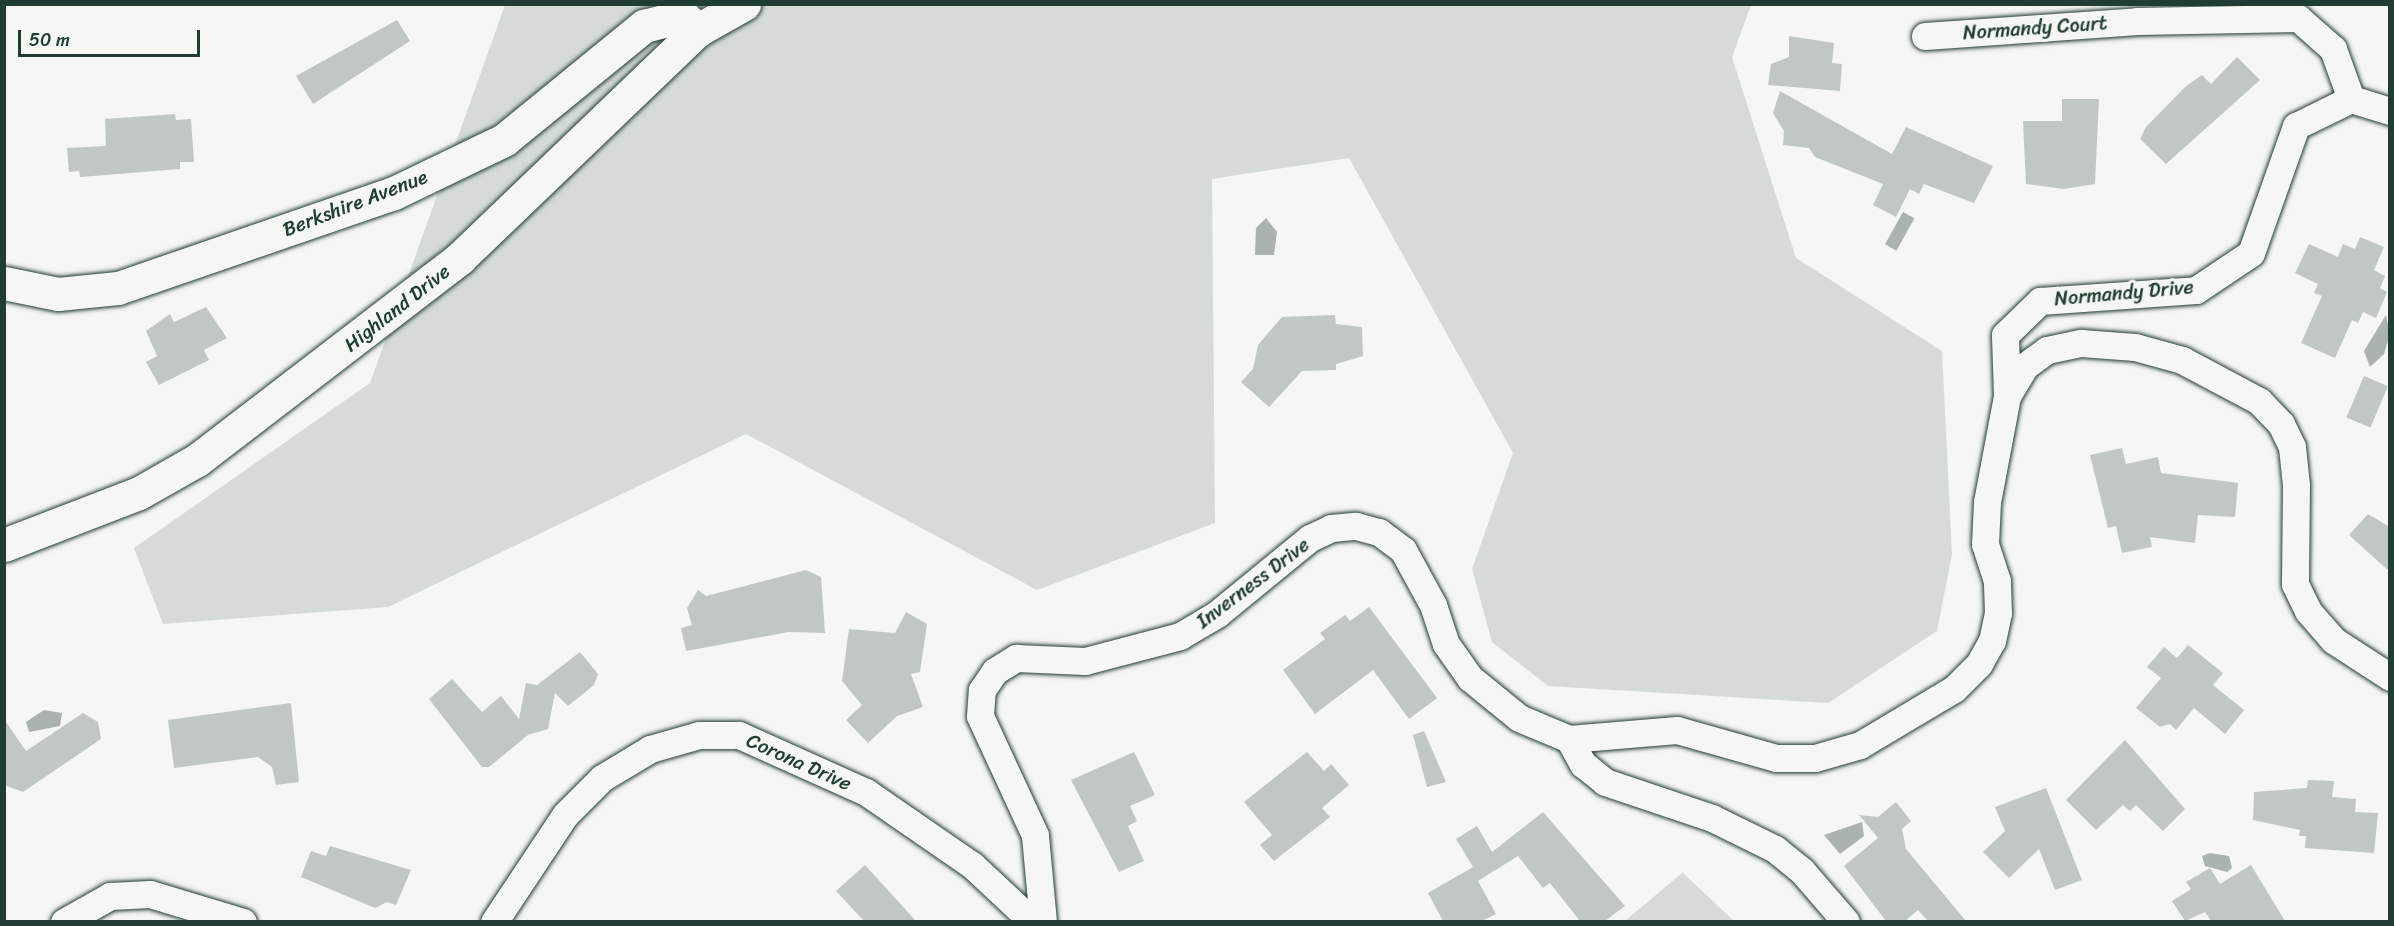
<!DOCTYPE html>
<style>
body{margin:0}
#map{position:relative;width:2394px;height:926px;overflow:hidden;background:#f6f6f2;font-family:Sriracha,sans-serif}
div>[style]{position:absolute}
.green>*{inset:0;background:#d6dbd6}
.water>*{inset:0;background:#aab3ae;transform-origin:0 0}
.building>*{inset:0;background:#c1c8c3;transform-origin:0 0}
.roads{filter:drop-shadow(0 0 2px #1f3d34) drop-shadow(0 0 2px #1f3d34)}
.minor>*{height:27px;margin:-13.5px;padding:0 13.5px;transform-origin:13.5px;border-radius:13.5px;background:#f6f6f2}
.tertiary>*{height:33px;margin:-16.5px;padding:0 16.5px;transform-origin:16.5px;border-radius:16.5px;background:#f6f6f2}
span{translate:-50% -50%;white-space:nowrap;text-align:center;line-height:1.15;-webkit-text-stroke:6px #f6f6f2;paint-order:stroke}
.street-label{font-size:20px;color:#1f3d34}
.frame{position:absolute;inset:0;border:6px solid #1f3d34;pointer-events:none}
.scale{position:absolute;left:18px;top:30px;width:182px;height:27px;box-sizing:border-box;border:3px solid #1f3d34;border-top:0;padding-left:8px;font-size:18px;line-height:21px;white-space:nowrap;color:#1f3d34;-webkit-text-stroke:4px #f6f6f2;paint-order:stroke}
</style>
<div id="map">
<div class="green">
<i style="clip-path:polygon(505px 5px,1751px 5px,1732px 57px,1796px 258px,1942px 351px,1952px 554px,1937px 631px,1828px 703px,1548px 686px,1492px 642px,1472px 569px,1513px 453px,1349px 158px,1212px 179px,1215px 523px,1037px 590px,746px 434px,388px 607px,163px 624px,134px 548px,370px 383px)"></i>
<i style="clip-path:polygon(1682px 872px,1734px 921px,1625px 921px,1682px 873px)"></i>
</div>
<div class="water">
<i style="left:1903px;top:212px;width:13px;height:37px;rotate:29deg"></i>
<i style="clip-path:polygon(1266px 218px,1277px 232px,1274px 255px,1255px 255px,1256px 228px)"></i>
<i style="clip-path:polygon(2386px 315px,2390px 334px,2384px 354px,2370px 367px,2364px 351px)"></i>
<i style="clip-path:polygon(44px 710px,62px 713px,60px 726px,29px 732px,26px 722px)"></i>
<i style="clip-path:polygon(1862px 822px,1864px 836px,1840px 854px,1824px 835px)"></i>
<i style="clip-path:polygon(2210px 853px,2229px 856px,2232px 868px,2227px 872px,2205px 866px,2202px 856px)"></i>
</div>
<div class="building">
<i style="clip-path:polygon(397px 20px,410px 41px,313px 104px,296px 76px)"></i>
<i style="clip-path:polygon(1789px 36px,1834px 43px,1832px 63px,1842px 64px,1840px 91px,1768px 85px,1771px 64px,1789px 57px)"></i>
<i style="clip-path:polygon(2237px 57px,2260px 80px,2166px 164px,2140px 139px,2146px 127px,2185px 87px,2202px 75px,2211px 84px)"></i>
<i style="clip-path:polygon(1780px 91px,1892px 154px,1906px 127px,1993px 166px,1974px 203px,1924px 184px,1919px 194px,1910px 189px,1896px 217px,1873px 205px,1883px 184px,1815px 157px,1809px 148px,1783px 145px,1784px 131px,1773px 113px)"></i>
<i style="clip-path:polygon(2062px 99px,2099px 99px,2095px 184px,2064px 189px,2026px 184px,2023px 121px,2062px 121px)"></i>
<i style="clip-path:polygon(175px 114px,176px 120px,191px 119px,194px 162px,180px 162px,180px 169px,80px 177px,79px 171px,69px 172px,67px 148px,106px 146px,105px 119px)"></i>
<i style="clip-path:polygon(2360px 237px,2384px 247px,2374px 270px,2385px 276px,2380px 288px,2387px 292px,2376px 318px,2363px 312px,2358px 323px,2352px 320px,2335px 358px,2301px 343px,2322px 296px,2314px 293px,2318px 284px,2295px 273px,2309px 244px,2338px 257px,2343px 244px,2355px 249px)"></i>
<i style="clip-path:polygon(206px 307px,227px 338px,204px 350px,209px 360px,159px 385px,146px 362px,157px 356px,146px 331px,170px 314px,174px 322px)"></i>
<i style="clip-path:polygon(1335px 315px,1336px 324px,1362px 327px,1363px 356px,1336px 364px,1336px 370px,1302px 371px,1269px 407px,1241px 382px,1253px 369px,1258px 345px,1282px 317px)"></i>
<i style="left:2364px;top:376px;width:26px;height:45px;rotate:23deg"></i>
<i style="clip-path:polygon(2122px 448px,2126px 464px,2158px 457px,2161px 473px,2238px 483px,2235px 517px,2198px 515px,2195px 543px,2150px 537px,2152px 547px,2122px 553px,2116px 526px,2108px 528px,2090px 455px)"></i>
<i style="clip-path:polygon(2368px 514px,2390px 527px,2390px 572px,2349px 535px)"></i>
<i style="clip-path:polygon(806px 570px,821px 577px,825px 633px,789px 632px,686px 651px,681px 628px,692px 625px,687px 608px,698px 590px,706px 596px)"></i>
<i style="clip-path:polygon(1369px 607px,1437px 698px,1409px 719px,1373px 670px,1315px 714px,1283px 670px,1325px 639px,1320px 633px,1345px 615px,1350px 621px)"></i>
<i style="clip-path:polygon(906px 612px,927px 624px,920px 672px,911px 674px,923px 707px,897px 716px,868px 743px,846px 720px,862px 705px,842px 681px,849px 629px,895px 633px)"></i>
<i style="clip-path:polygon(2188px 645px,2223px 673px,2213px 685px,2244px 710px,2225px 734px,2194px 708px,2176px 730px,2170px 724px,2160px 727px,2136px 708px,2161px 678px,2147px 667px,2164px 647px,2177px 658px)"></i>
<i style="clip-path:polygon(580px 652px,598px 674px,594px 685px,568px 706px,555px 693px,548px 729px,528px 735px,489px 767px,482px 767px,429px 699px,452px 679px,482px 712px,501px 696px,519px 719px,526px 683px,537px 685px)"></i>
<i style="clip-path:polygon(291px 703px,299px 782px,276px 785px,272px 767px,258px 757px,174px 768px,168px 720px)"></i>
<i style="clip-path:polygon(83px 713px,98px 722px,101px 739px,23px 792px,4px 785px,4px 719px,26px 751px)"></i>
<i style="clip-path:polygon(1424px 731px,1446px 782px,1427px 787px,1413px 735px)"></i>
<i style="clip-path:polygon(2125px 740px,2185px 809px,2163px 831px,2136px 805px,2130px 811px,2123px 805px,2096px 830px,2066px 800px)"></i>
<i style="clip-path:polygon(1134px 752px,1155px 795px,1130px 806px,1137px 821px,1128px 826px,1144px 861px,1119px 872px,1071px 780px)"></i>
<i style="clip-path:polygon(1307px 752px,1324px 771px,1331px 764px,1349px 785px,1322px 808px,1330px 817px,1274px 861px,1260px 845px,1272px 835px,1244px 802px)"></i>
<i style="clip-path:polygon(2308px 780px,2334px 781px,2332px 797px,2356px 799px,2355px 812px,2378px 813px,2374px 853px,2305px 848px,2306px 836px,2299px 836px,2300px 830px,2253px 820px,2254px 792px,2307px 788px)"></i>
<i style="clip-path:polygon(2046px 788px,2082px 880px,2055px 890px,2039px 849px,2009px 878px,1983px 852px,2005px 831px,1995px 807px)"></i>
<i style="clip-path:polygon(1896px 802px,1911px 821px,1902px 829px,1906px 849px,1966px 921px,1928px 921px,1918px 910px,1905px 921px,1886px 921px,1844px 866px,1878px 838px,1859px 815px,1878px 817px)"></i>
<i style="clip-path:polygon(1543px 812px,1625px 906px,1605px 921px,1580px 921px,1550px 883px,1543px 888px,1518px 856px,1478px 881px,1496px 914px,1482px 921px,1443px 921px,1428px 893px,1473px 867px,1456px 839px,1477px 826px,1492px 852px)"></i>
<i style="clip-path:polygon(330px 846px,411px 870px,396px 905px,387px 902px,375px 908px,301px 877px,311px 851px,326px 856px)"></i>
<i style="clip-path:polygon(865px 865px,916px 921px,864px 921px,836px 891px)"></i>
<i style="clip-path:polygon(2251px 865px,2285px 921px,2211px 921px,2205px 912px,2185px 921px,2172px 901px,2191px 889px,2186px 882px,2210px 868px,2220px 884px)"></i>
</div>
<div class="roads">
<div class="minor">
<i style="left:1925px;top:36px;width:213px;rotate:-4deg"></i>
<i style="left:2137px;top:21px;width:161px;rotate:-1.1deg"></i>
<i style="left:2298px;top:18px;width:47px;rotate:41.5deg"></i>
<i style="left:2333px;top:49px;width:53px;rotate:70.2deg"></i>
<i style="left:2007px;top:396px;width:61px;rotate:-91.9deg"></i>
<i style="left:2005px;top:335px;width:49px;rotate:-44.2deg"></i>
<i style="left:2040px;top:301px;width:156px;rotate:-4deg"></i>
<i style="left:2196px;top:290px;width:66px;rotate:-33.9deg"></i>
<i style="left:2251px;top:253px;width:135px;rotate:-70.5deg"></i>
<i style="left:2296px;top:126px;width:61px;rotate:-26.1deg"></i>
<i style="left:2351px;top:99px;width:41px;rotate:17.1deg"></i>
<i style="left:1569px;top:739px;width:29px;rotate:61deg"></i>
<i style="left:1583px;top:764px;width:28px;rotate:39deg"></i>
<i style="left:1605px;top:782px;width:113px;rotate:18.6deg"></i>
<i style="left:1712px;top:818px;width:70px;rotate:26.2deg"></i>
<i style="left:1775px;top:849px;width:35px;rotate:39deg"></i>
<i style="left:1802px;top:871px;width:67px;rotate:49.2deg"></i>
<i style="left:64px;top:922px;width:53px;rotate:-29.5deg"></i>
<i style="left:110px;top:896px;width:40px;rotate:-2.9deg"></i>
<i style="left:150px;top:894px;width:97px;rotate:16.8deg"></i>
<i style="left:494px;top:922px;width:128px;rotate:-56.4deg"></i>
<i style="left:565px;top:815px;width:52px;rotate:-45deg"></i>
<i style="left:602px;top:778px;width:56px;rotate:-31.1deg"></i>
<i style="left:650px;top:749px;width:51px;rotate:-15.9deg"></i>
<i style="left:699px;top:735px;width:40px"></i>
<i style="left:739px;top:735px;width:139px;rotate:24.2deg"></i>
<i style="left:866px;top:792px;width:129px;rotate:34.6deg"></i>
<i style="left:972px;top:865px;width:83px;rotate:43.1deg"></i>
<i style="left:1043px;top:922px;width:87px;rotate:-95.3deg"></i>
<i style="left:1035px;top:835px;width:131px;rotate:-114.8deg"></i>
<i style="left:980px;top:716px;width:26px;rotate:-86deg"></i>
<i style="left:982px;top:690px;width:23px;rotate:-56deg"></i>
<i style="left:995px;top:671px;width:25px;rotate:-32deg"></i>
<i style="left:1016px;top:658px;width:69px;rotate:2.5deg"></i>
<i style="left:1085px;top:661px;width:98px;rotate:-14.7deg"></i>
<i style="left:1180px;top:636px;width:43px;rotate:-30.7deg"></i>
<i style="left:1217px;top:614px;width:120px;rotate:-39.3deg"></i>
<i style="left:1310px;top:538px;width:23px;rotate:-25deg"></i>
<i style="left:1331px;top:528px;width:25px;rotate:-5deg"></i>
<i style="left:1356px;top:526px;width:24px;rotate:15deg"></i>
<i style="left:1379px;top:532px;width:30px;rotate:37deg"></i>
<i style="left:1403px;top:550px;width:63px;rotate:61.4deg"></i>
<i style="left:1433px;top:605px;width:41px;rotate:71.6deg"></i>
<i style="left:1446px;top:644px;width:42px;rotate:54.8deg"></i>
<i style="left:1470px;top:678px;width:63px;rotate:39.2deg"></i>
<i style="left:1519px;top:718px;width:54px;rotate:22.8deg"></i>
<i style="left:1569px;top:739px;width:108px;rotate:-4.8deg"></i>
<i style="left:1677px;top:730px;width:103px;rotate:15.8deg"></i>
<i style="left:1776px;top:758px;width:39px"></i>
<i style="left:1815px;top:758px;width:47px;rotate:-16.1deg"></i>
<i style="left:1860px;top:745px;width:109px;rotate:-30.8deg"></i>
<i style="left:1954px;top:689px;width:35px;rotate:-45deg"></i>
<i style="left:1979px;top:664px;width:26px;rotate:-61deg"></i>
<i style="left:1992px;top:641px;width:29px;rotate:-78deg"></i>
<i style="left:1998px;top:613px;width:32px;rotate:-92deg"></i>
<i style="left:1997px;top:581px;width:39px;rotate:-108deg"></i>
<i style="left:1985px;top:544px;width:42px;rotate:-87.3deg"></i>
<i style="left:1987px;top:502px;width:108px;rotate:-79.3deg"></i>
<i style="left:2007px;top:396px;width:35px;rotate:-59deg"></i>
<i style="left:2025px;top:366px;width:27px;rotate:-36deg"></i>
<i style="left:2047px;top:350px;width:35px;rotate:-12deg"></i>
<i style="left:2081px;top:343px;width:54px;rotate:4.2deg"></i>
<i style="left:2135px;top:347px;width:49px;rotate:15.5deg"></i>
<i style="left:2182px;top:360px;width:87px;rotate:28deg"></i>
<i style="left:2259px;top:401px;width:32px;rotate:46deg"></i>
<i style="left:2281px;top:424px;width:25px;rotate:64deg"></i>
<i style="left:2292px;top:447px;width:38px;rotate:84deg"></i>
<i style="left:2296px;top:485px;width:99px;rotate:90.6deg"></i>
<i style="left:2295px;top:584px;width:30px;rotate:64deg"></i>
<i style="left:2308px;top:611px;width:38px;rotate:49deg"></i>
<i style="left:2333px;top:640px;width:68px;rotate:33deg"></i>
</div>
<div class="tertiary">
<i style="left:4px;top:283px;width:55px;rotate:11.5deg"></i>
<i style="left:58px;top:294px;width:60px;rotate:-5.7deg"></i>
<i style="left:118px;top:288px;width:292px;rotate:-19deg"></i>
<i style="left:394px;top:193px;width:122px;rotate:-25.7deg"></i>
<i style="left:504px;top:140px;width:181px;rotate:-39.2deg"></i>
<i style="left:644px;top:26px;width:40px;rotate:-14.4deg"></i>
<i style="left:683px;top:16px;width:21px;rotate:43deg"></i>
<i style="left:4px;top:545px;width:145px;rotate:-21.1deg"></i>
<i style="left:139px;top:493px;width:67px;rotate:-29.6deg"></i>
<i style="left:197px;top:460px;width:332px;rotate:-37.5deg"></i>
<i style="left:460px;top:258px;width:330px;rotate:-43.8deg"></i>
<i style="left:698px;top:30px;width:53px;rotate:-29.5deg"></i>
</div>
</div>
<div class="street-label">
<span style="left:2035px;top:28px;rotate:-4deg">Normandy Court</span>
<span style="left:355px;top:203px;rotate:-21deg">Berkshire Avenue</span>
<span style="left:2124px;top:293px;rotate:-5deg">Normandy Drive</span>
<span style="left:397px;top:308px;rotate:-38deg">Highland Drive</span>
<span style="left:1253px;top:583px;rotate:-37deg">Inverness Drive</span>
<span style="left:799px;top:762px;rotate:24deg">Corona Drive</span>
</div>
<div class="frame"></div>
<div class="scale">50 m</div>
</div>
